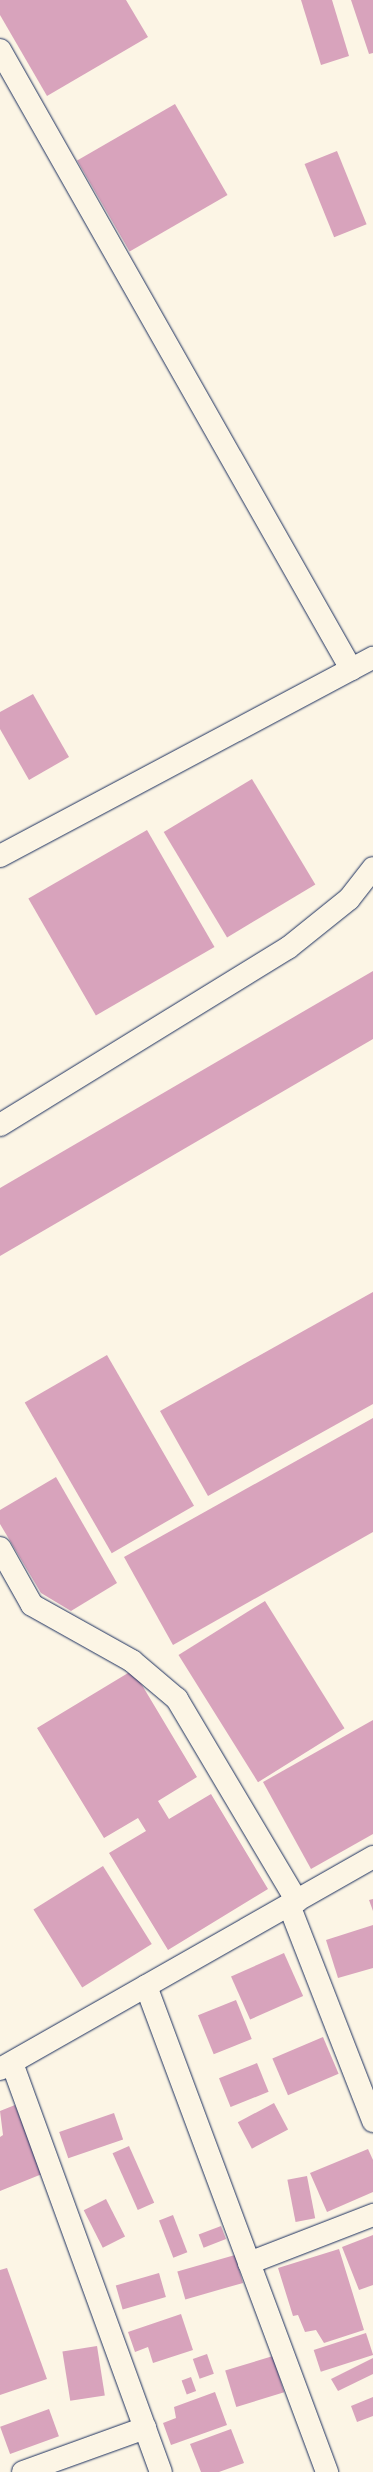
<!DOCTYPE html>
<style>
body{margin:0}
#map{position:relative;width:373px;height:2472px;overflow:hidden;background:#fcf5e5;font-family:"Gochi Hand",sans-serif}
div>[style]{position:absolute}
.building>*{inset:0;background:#d8a3bc;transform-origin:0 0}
.roads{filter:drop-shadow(0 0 1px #1b2f5e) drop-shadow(0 0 1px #1b2f5e)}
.minor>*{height:22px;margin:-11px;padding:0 11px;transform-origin:11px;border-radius:11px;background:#fcf5e5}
span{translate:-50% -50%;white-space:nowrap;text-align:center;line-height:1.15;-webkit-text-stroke:3.5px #fcf5e5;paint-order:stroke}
</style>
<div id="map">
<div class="building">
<i style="clip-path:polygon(0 0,126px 0,148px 37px,47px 96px,0 15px)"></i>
<i style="clip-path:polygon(301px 0,332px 0,349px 56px,321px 65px)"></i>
<i style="clip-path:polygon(351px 0,373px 0,373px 53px,369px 54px)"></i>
<i style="left:175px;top:104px;width:105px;height:113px;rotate:60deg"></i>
<i style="left:337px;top:151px;width:79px;height:35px;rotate:68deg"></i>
<i style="clip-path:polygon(33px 694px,69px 757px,29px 780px,0 729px,0 712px)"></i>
<i style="left:252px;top:779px;width:123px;height:103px;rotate:59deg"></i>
<i style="left:147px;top:830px;width:135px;height:137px;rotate:60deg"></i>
<i style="clip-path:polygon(373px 971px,373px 1039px,0 1256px,0 1188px)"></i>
<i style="clip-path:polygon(373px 1292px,373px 1404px,208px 1496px,160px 1411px)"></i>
<i style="left:107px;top:1355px;width:174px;height:95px;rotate:60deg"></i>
<i style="clip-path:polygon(373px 1418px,373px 1532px,173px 1645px,124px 1557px)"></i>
<i style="clip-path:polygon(56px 1477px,117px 1583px,71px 1611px,41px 1593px,0 1524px,0 1510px)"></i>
<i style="left:265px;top:1601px;width:150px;height:102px;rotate:58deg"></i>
<i style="clip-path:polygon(133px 1670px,197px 1777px,158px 1801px,169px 1819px,211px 1794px,268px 1889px,168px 1950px,109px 1853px,146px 1831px,138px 1818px,104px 1838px,37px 1728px)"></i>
<i style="clip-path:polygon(373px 1720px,373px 1834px,311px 1869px,263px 1782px)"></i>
<i style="left:103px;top:1866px;width:92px;height:82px;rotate:58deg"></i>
<i style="clip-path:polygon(373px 1899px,373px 1911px,369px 1900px)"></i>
<i style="clip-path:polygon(373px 1925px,373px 1968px,338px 1978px,326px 1940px)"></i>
<i style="left:284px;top:1953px;width:47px;height:58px;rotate:66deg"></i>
<i style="left:236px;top:2000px;width:42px;height:41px;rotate:68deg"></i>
<i style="left:323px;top:2037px;width:40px;height:55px;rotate:67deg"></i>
<i style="left:257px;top:2063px;width:31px;height:41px;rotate:68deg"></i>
<i style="left:274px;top:2103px;width:30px;height:41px;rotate:62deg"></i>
<i style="clip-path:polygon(15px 2105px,42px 2174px,0 2191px,0 2137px,3px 2135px,0 2111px)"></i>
<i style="left:114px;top:2113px;width:28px;height:58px;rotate:71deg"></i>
<i style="left:129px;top:2146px;width:62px;height:18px;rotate:66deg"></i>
<i style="clip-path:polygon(368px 2149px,373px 2160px,373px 2192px,327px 2212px,310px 2173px)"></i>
<i style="left:307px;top:2176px;width:43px;height:20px;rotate:79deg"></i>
<i style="left:106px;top:2199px;width:42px;height:25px;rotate:63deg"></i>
<i style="left:173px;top:2215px;width:40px;height:15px;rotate:69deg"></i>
<i style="left:221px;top:2226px;width:14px;height:24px;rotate:69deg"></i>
<i style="clip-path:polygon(373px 2235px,373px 2285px,359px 2290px,342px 2247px)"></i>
<i style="clip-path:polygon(339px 2249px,364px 2330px,324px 2343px,316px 2330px,305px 2332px,298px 2315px,293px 2316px,278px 2268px)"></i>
<i style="left:235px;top:2255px;width:29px;height:60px;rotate:74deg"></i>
<i style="clip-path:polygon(7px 2268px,47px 2379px,0 2395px,0 2270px)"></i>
<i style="left:159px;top:2273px;width:25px;height:45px;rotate:74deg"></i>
<i style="clip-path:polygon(181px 2314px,193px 2350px,153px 2363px,148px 2347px,135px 2352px,128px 2332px)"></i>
<i style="left:366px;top:2333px;width:23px;height:55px;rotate:72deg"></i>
<i style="left:97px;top:2346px;width:50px;height:35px;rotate:81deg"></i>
<i style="left:207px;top:2354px;width:21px;height:15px;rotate:71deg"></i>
<i style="left:273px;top:2356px;width:38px;height:50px;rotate:73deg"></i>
<i style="clip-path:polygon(373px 2358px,373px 2374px,338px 2391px,331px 2379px)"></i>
<i style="left:191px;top:2377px;width:15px;height:10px;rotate:70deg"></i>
<i style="clip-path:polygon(215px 2392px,227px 2425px,171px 2445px,163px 2423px,176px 2418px,174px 2407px)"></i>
<i style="clip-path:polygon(373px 2397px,373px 2416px,357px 2422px,351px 2406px)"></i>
<i style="left:49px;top:2409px;width:29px;height:52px;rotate:70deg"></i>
<i style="clip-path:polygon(231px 2429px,244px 2463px,219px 2472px,201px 2472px,190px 2444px)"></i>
</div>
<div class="roads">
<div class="minor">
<i style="left:0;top:50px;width:712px;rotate:60.44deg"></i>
<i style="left:0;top:856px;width:422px;rotate:-28deg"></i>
<i style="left:0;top:1125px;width:338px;rotate:-31.6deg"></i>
<i style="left:288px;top:948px;width:78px;rotate:-38.8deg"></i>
<i style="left:349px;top:899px;width:39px;rotate:-52deg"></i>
<i style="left:0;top:1548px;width:65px;rotate:60.7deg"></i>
<i style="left:32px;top:1605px;width:115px;rotate:29.2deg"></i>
<i style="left:132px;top:1661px;width:59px;rotate:40.2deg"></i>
<i style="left:177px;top:1699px;width:235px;rotate:59.3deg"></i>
<i style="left:289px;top:1905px;width:232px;rotate:68.7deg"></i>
<i style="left:146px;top:1986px;width:519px;rotate:69.57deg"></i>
<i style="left:12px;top:2063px;width:435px;rotate:70deg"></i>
<i style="left:0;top:2069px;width:429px;rotate:-29.6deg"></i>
<i style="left:249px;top:2263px;width:133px;rotate:-21.2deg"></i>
<i style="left:23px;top:2472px;width:130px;rotate:-19.8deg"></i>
</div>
</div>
</div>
